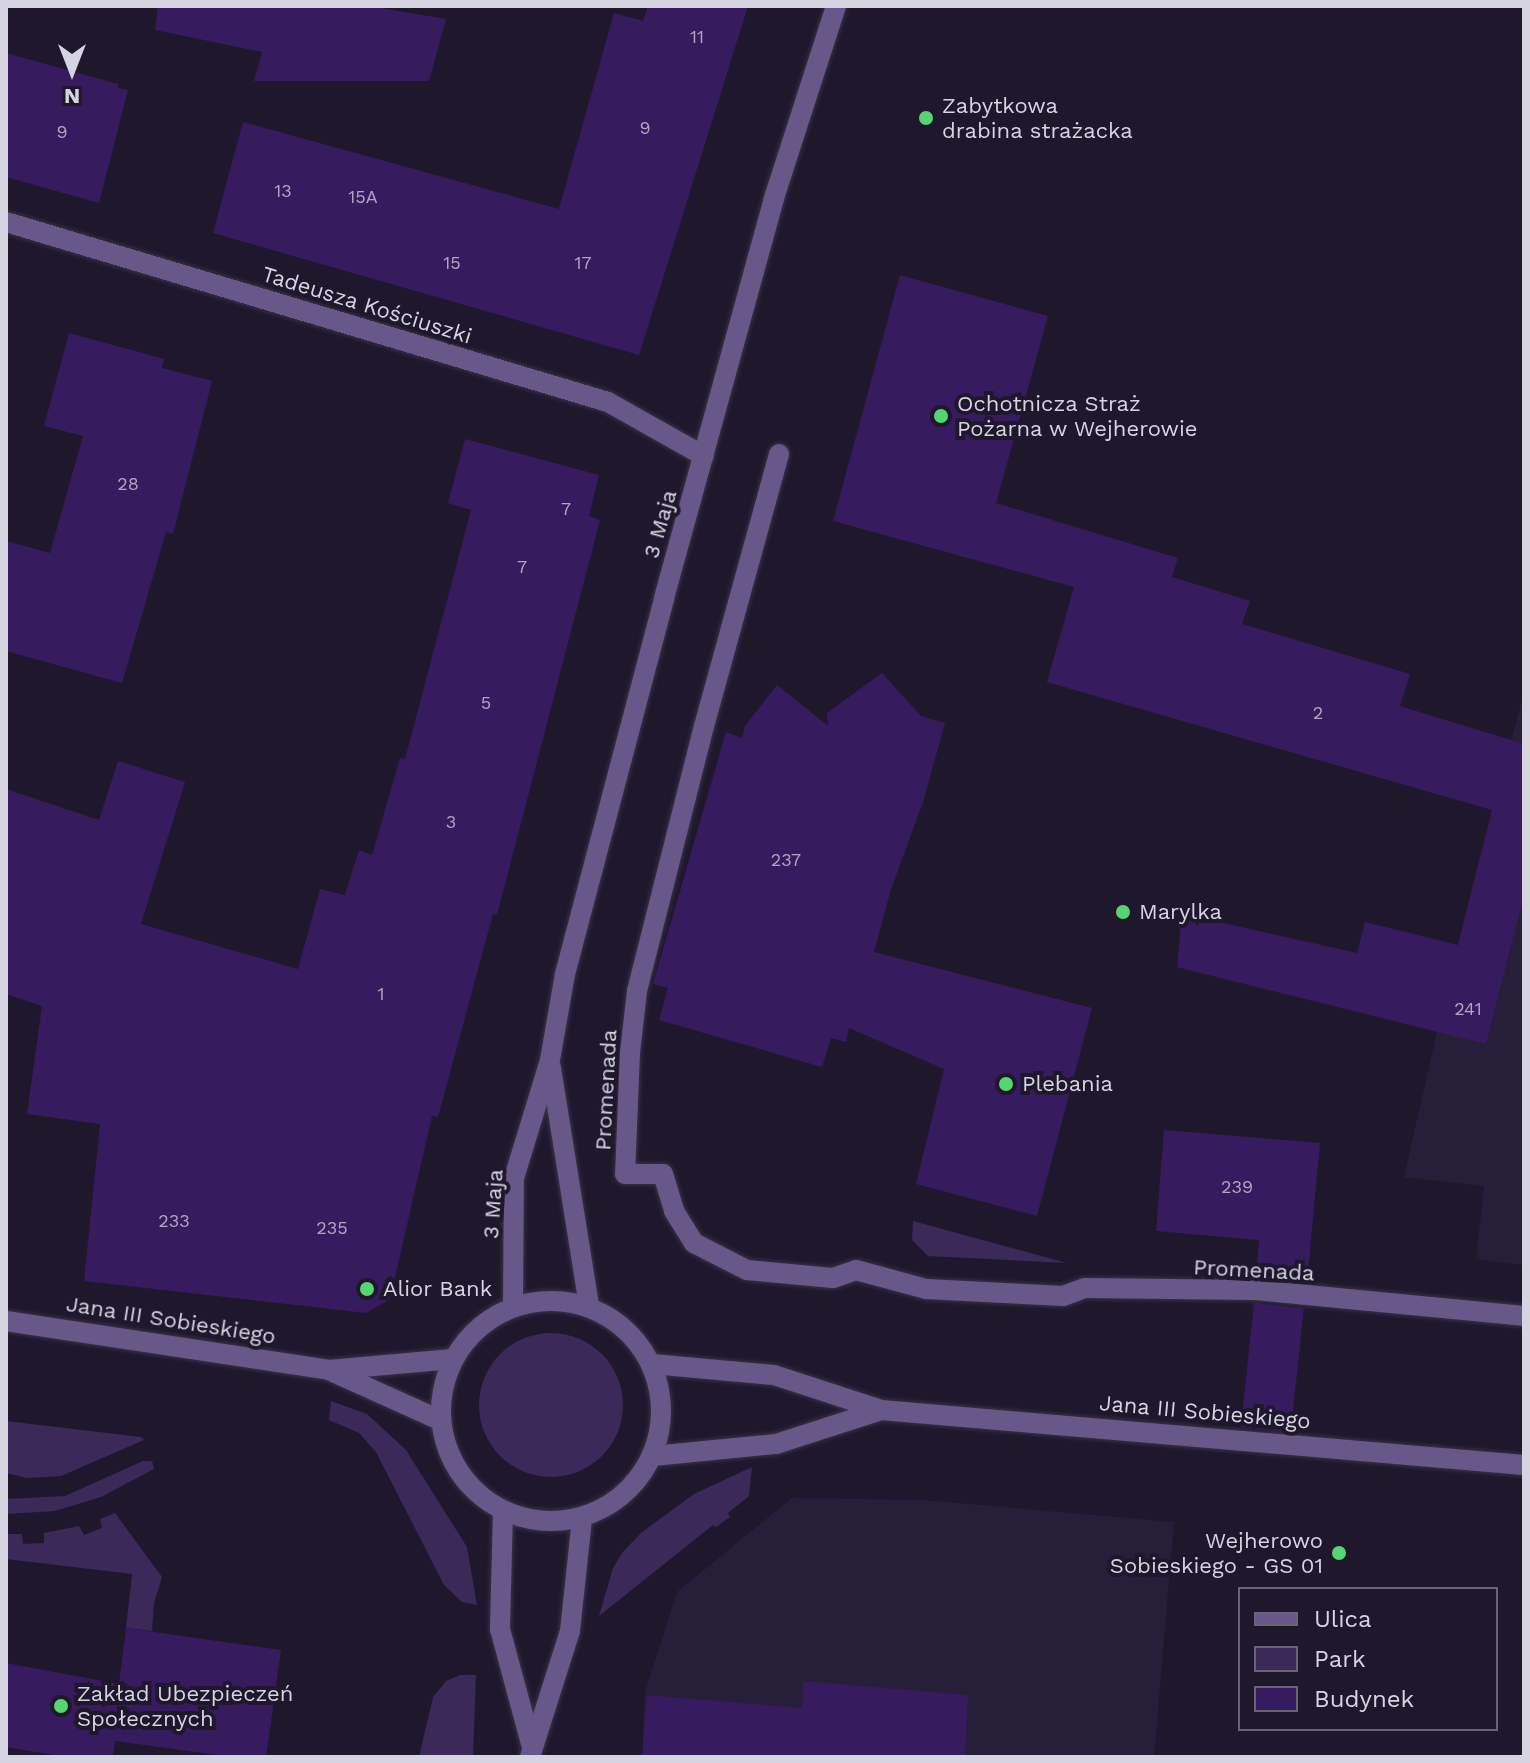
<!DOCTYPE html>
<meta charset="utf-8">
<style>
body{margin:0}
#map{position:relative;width:1530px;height:1763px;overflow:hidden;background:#1f182d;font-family:"Work Sans",sans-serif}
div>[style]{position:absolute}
.built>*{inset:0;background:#271e39}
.green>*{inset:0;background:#3a2959}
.round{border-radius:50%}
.building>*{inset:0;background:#371b5f;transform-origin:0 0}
.roads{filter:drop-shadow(0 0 2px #393246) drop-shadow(0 0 2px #393246)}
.minor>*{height:20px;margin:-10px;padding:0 10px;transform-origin:10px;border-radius:10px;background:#675889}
.minor>.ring{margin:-10px;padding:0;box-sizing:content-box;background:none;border:20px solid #675889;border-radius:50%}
.dots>*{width:22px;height:22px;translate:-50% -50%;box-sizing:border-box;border:4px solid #1f182d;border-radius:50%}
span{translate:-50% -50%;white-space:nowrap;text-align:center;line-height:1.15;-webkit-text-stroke:8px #1f182d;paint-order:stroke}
.number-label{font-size:18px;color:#afa6c1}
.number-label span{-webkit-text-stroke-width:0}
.poi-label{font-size:22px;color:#d7d4e2}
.left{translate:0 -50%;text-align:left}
.right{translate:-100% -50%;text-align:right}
.street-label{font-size:22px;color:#d7d4e2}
.frame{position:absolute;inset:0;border:8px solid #d7d4e2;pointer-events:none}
.legend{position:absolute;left:1238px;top:1587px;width:260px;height:144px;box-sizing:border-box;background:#1f182d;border:2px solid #696375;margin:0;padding:10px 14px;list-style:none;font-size:24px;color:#d7d4e2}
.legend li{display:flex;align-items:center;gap:16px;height:40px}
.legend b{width:40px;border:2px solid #696375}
.north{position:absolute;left:32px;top:32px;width:80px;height:80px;-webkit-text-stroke:6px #1f182d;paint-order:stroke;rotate:180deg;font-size:22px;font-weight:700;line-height:32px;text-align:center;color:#d7d4e2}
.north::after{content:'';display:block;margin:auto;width:28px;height:36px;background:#d7d4e2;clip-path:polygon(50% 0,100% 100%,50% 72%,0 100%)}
</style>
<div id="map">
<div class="built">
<i style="clip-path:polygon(1524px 692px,1524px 1265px,1476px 1259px,1484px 1186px,1404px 1177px,1450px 975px)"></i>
<i style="clip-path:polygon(792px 1498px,923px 1500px,1174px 1522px,1154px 1757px,642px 1757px,645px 1692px,677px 1592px)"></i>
</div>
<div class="green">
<i style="clip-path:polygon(913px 1221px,1067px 1263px,928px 1256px,912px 1240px)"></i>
<i class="round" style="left:479px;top:1333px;width:144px;height:144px"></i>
<i style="clip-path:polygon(331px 1401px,367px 1414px,406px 1450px,467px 1547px,477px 1605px,462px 1602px,444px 1585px,376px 1452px,359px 1433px,329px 1420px)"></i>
<i style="clip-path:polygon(6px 1421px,141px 1437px,144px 1440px,61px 1476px,27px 1478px,6px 1473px)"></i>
<i style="clip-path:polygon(143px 1461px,152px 1461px,154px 1469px,101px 1497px,55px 1511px,6px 1514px,6px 1499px,65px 1496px)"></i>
<i style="clip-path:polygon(752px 1467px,749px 1496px,728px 1513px,730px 1517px,716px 1527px,713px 1525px,599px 1616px,613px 1568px,622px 1553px,641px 1533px,694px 1494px)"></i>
<i style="clip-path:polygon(115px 1513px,162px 1577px,154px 1603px,152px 1631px,126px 1628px,132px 1574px,6px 1559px,6px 1534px,22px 1534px,23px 1544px,44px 1543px,44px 1533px,79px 1526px,84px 1535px,102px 1528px,100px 1519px)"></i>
<i style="clip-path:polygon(460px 1675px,476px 1675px,473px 1757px,419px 1757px,433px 1697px,446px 1681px)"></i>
</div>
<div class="building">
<i style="clip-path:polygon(158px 6px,369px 6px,446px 19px,429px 81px,254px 81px,262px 52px,155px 30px)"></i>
<i style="clip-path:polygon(648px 6px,748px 6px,639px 355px,213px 233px,243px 122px,559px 209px,614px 13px,643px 21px)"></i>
<i style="clip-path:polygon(6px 53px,118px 84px,118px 88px,128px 90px,99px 203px,6px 177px)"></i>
<i style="clip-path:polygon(900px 275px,1048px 316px,996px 503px,1178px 558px,1172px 577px,1250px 601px,1242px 624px,1410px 674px,1400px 706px,1524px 744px,1524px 895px,1486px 1044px,1177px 967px,1182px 914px,1357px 953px,1365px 922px,1458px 945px,1492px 810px,1047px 682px,1074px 587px,833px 521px)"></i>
<i style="clip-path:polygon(69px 333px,164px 359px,162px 368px,212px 381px,173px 534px,166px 532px,122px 683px,6px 651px,6px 541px,50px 553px,83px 436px,44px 426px)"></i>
<i style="clip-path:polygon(465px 439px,599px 475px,589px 516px,600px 520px,497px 915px,493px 914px,438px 1117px,432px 1116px,390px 1299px,366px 1313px,84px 1281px,100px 1124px,27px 1114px,42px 1006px,6px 994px,6px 789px,99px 820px,118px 761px,185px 782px,141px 924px,298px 969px,320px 889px,345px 895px,359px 850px,372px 855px,400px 758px,405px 759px,471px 510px,448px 503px)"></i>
<i style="clip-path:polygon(882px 673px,921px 716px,945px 723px,923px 802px,891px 889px,874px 952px,1092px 1008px,1037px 1216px,916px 1184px,944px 1069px,849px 1028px,846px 1042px,831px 1038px,822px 1067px,659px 1020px,668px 988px,653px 984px,726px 732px,742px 738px,745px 726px,777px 685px,828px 726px,827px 713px)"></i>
<i style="clip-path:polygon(1164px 1130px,1320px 1143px,1307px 1282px,1256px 1277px,1259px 1240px,1156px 1231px)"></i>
<i style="left:1254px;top:1303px;width:50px;height:125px;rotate:6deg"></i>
<i style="clip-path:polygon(126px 1628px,281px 1650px,266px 1757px,232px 1757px,115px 1741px,113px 1757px,66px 1757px,6px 1747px,6px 1663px,119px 1684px)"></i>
<i style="clip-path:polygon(803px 1681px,968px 1695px,965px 1757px,642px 1757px,647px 1695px,802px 1708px)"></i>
</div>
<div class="roads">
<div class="minor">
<i style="left:6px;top:222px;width:628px;rotate:16.65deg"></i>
<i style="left:608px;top:402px;width:110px;rotate:29.4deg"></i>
<i style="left:779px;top:454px;width:282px;rotate:105.4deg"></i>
<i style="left:704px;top:726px;width:273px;rotate:104.2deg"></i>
<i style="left:637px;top:991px;width:61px;rotate:96.5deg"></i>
<i style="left:630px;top:1052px;width:122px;rotate:92.3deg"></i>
<i style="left:625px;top:1174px;width:38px"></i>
<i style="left:663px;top:1174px;width:39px;rotate:73deg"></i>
<i style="left:674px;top:1211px;width:38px;rotate:58deg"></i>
<i style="left:694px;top:1243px;width:59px;rotate:27deg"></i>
<i style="left:747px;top:1270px;width:86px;rotate:5.3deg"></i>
<i style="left:833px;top:1278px;width:24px;rotate:-19deg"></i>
<i style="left:856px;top:1270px;width:73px;rotate:15.2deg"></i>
<i style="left:926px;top:1289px;width:137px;rotate:2.9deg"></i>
<i style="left:1063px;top:1296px;width:23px;rotate:-20deg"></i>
<i style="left:1085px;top:1288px;width:170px;rotate:0.7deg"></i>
<i style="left:1255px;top:1290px;width:270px;rotate:5.5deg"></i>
<i style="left:551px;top:1068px;width:241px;rotate:80.9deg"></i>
<i class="ring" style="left:441px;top:1301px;width:200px;height:200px"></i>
<i style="left:513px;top:1306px;width:128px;rotate:-89.6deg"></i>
<i style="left:514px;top:1178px;width:123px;rotate:-73deg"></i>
<i style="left:550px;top:1060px;width:87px;rotate:-80.1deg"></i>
<i style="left:565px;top:974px;width:389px;rotate:-75.2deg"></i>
<i style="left:664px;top:598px;width:415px;rotate:-74.6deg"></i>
<i style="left:774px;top:198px;width:202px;rotate:-72.1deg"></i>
<i style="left:6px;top:1321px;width:327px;rotate:8.6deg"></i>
<i style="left:329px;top:1370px;width:124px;rotate:-5.1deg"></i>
<i style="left:652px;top:1364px;width:122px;rotate:5.2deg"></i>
<i style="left:774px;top:1375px;width:113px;rotate:18.1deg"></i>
<i style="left:881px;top:1410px;width:645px;rotate:4.89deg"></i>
<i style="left:333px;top:1372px;width:117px;rotate:24.2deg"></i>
<i style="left:653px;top:1456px;width:124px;rotate:-5.6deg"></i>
<i style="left:776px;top:1444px;width:110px;rotate:-17.9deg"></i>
<i style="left:503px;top:1512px;width:117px;rotate:91.5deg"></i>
<i style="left:500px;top:1629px;width:119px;rotate:74.9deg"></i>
<i style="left:530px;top:1757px;width:132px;rotate:-72.4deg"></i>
<i style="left:570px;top:1631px;width:113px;rotate:-83.9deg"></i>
</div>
</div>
<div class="dots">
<i style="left:926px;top:118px;background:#56d671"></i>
<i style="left:941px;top:416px;background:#56d671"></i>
<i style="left:1123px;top:912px;background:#56d671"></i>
<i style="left:1006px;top:1084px;background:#56d671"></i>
<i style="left:367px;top:1289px;background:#56d671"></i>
<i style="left:1339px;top:1553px;background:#56d671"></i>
<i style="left:61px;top:1706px;background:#56d671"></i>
</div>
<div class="number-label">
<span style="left:697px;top:37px">11</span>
<span style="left:645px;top:128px">9</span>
<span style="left:62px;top:132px">9</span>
<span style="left:283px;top:191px">13</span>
<span style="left:363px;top:197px">15A</span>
<span style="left:452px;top:263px">15</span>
<span style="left:583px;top:263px">17</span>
<span style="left:128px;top:484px">28</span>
<span style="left:566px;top:509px">7</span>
<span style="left:522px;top:567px">7</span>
<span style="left:486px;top:703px">5</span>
<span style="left:1318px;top:713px">2</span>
<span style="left:451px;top:822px">3</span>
<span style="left:786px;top:860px">237</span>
<span style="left:381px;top:994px">1</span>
<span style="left:1468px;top:1009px">241</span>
<span style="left:1237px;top:1187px">239</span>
<span style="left:174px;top:1221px">233</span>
<span style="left:332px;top:1228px">235</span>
</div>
<div class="poi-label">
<span class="left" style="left:942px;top:118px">Zabytkowa<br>drabina strażacka</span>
<span class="left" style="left:957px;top:416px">Ochotnicza Straż<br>Pożarna w Wejherowie</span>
<span class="left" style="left:1139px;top:912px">Marylka</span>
<span class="left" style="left:1022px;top:1084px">Plebania</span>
<span class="left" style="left:383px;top:1289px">Alior Bank</span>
<span class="right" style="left:1323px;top:1553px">Wejherowo<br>Sobieskiego - GS 01</span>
<span class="left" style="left:77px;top:1706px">Zakład Ubezpieczeń<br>Społecznych</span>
</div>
<div class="street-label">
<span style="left:367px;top:305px;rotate:17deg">Tadeusza Kościuszki</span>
<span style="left:660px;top:524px;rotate:-74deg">3 Maja</span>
<span style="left:606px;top:1090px;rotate:-87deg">Promenada</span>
<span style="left:493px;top:1204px;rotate:-86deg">3 Maja</span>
<span style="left:1254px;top:1270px;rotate:3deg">Promenada</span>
<span style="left:171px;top:1320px;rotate:9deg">Jana III Sobieskiego</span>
<span style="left:1205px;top:1412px;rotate:5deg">Jana III Sobieskiego</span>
</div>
<div class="frame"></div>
<ul class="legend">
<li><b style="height:10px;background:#675889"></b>Ulica</li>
<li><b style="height:22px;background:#3a2959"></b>Park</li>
<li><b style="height:22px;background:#371b5f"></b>Budynek</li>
</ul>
<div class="north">N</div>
</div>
